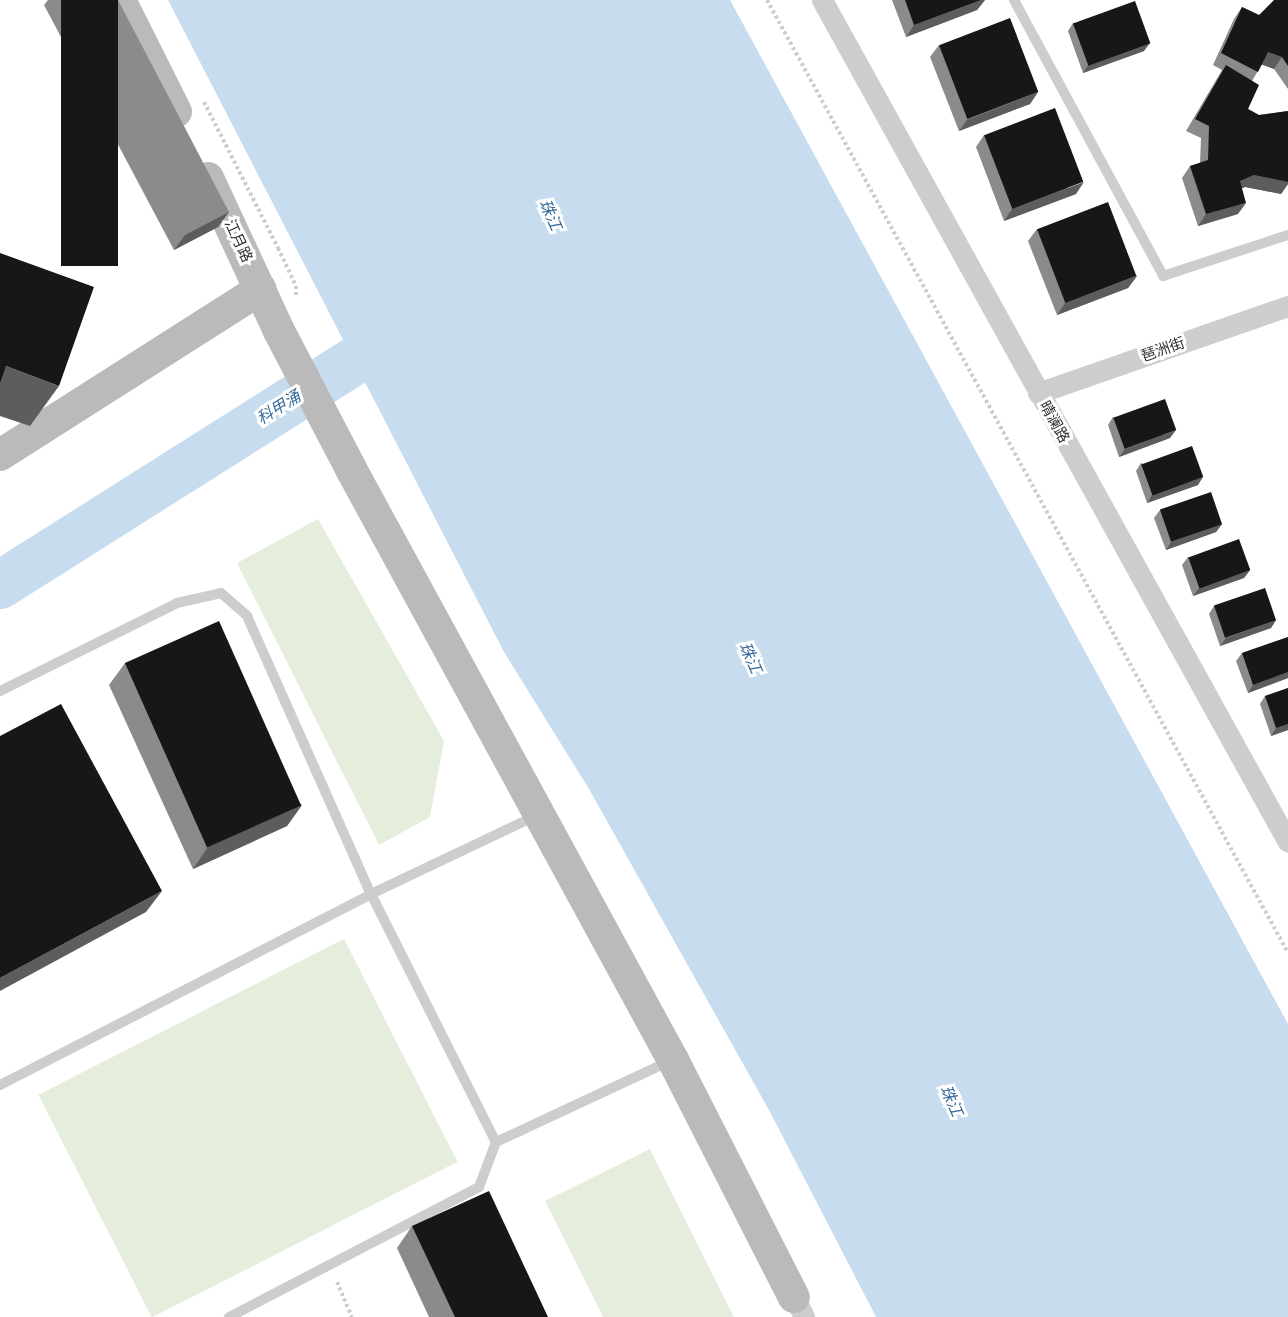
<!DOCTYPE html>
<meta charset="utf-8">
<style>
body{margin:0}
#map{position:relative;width:1288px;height:1317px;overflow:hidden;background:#fff;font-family:"Roboto Condensed","Noto Sans SC",sans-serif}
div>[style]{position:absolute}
.green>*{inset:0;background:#e5eedd;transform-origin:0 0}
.water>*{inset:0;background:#c8dcef}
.river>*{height:48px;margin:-24px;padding:0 24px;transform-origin:24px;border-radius:24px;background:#c8dcef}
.path>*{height:4px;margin-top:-2px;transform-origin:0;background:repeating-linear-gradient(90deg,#cdcdcd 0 3px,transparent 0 6px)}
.lane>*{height:10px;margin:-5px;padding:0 5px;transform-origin:5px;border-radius:5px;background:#cdcdcd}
.street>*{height:21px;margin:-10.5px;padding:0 10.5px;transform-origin:10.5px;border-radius:10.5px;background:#cdcdcd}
.secondary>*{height:32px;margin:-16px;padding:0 16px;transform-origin:16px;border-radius:16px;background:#bababa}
.wall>*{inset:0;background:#8b8b8b}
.shaded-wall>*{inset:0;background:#5d5d5d}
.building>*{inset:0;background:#171717;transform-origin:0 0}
span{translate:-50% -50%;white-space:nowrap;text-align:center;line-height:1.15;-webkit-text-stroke:6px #fff;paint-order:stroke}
.street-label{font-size:15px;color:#303030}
.water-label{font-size:16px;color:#366a9a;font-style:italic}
</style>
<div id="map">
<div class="green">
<i style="clip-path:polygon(318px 519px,444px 741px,430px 817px,379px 845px,237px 563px)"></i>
<i style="left:344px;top:939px;width:250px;height:343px;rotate:63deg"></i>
<i style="clip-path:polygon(650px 1149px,734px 1317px,603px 1317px,545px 1201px)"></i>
</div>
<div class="water">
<i style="clip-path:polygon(168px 0,730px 0,1288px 1024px,1288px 1317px,876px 1317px,770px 1112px,589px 789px,504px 652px)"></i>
</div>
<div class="river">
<i style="left:0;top:585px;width:484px;rotate:-32.3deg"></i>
</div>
<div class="path">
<i style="left:767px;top:0;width:1086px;rotate:61.33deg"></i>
<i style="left:204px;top:102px;width:164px;rotate:63.1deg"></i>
<i style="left:278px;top:248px;width:42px;rotate:64.7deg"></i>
<i style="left:296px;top:286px;width:9px;rotate:90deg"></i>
<i style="left:337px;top:1282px;width:38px;rotate:67deg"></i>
</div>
<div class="lane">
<i style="left:1014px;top:0;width:314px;rotate:61.6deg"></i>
<i style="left:1163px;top:276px;width:132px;rotate:-18.2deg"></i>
<i style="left:0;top:691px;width:198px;rotate:-26.4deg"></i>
<i style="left:177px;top:603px;width:45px;rotate:-12.8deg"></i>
<i style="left:221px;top:593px;width:35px;rotate:41deg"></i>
<i style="left:247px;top:616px;width:304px;rotate:66deg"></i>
<i style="left:371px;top:894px;width:278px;rotate:63.3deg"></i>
<i style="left:496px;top:1142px;width:48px;rotate:110.7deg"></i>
<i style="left:479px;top:1187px;width:282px;rotate:152.5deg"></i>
<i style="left:0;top:1085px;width:417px;rotate:-27.2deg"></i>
<i style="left:371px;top:894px;width:184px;rotate:-25.4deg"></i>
<i style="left:496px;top:1142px;width:192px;rotate:-25deg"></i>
</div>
<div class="street">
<i style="left:822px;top:0;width:962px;rotate:61.04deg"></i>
<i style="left:1038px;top:393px;width:265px;rotate:-19.2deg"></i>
<i style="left:794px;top:1297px;width:22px;rotate:63deg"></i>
</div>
<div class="secondary">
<i style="left:120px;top:0;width:125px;rotate:63.4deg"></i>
<i style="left:208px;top:178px;width:169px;rotate:65.1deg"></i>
<i style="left:279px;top:331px;width:156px;rotate:62.4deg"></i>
<i style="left:351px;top:469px;width:673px;rotate:61.42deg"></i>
<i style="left:673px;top:1060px;width:266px;rotate:63deg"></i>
<i style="left:0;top:455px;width:309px;rotate:-32.5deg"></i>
</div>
<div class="wall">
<i style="clip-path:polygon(48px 0,118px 0,229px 212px,218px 227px,174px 250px,44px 5px)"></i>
<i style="clip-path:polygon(892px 0,985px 0,977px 10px,906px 37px)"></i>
<i style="clip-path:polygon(1288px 0,1288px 89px,1274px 69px,1262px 64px,1252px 81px,1248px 109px,1259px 115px,1288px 111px,1288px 184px,1281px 194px,1245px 187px,1242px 188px,1238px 214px,1198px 226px,1182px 178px,1190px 166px,1200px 163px,1201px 138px,1186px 131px,1222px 70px,1213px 65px,1234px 19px,1242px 7px,1259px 15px)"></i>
<i style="clip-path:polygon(1073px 23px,1144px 51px,1083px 73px,1068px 31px)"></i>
<i style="clip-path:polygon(939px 45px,1038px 92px,1030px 104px,959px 131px,930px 57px)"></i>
<i style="clip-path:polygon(984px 135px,1076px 194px,1004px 221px,976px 147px)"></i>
<i style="clip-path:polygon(1037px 229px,1137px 276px,1128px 288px,1057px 315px,1028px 241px)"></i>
<i style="clip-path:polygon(1113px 417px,1170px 438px,1119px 457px,1108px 425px)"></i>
<i style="clip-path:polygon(1141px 463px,1198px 485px,1147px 503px,1136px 471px)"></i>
<i style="clip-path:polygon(1160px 510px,1222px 524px,1216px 532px,1166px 550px,1154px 518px)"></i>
<i style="clip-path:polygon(1188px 557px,1250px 570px,1244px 578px,1193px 596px,1182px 565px)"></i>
<i style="clip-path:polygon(1214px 606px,1276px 620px,1271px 628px,1220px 646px,1209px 614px)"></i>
<i style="clip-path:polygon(1288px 637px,1288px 678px,1248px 693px,1236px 661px,1242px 653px)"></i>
<i style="clip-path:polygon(125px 663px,302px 805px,287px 826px,193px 869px,109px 685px)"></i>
<i style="clip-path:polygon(1288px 688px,1288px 730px,1271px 736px,1260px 704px,1265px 696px)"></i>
<i style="clip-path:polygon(412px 1226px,548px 1317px,429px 1317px,397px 1248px)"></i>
</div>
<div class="shaded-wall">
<i style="clip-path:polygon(981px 0,985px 0,977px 10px,906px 37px,914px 25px)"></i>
<i style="clip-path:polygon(1150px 43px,1144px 51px,1083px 73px,1088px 65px)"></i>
<i style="clip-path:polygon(1268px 52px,1282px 57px,1274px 69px,1260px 64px)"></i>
<i style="clip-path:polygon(1038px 92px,1030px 104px,959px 131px,967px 120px)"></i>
<i style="clip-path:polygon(1254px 175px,1288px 182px,1288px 184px,1281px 194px,1245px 187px,1232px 193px,1240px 181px)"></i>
<i style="clip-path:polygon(1084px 182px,1076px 194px,1004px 221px,1012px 209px)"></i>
<i style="clip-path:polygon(1246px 203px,1238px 214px,1198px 226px,1206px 214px)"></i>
<i style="clip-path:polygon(229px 212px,218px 227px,174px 250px,185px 235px)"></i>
<i style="clip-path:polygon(1137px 276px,1128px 288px,1057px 315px,1065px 303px)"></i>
<i style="clip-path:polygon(6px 366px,59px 386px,30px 426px,0 416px,0 374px)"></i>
<i style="clip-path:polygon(1176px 430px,1170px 438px,1119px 457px,1125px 449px)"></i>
<i style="clip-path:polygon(1203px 477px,1198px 485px,1147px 503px,1152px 495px)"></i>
<i style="clip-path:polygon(1222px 524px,1216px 532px,1166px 550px,1171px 542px)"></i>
<i style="clip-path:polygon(1250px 570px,1244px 578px,1193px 596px,1199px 588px)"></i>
<i style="clip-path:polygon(1276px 620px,1271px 628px,1220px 646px,1226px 638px)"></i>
<i style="clip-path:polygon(1288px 672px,1288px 678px,1248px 693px,1253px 685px)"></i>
<i style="clip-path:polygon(1288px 724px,1288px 730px,1271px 736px,1276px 728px)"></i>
<i style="clip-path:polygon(302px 805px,287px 826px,193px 869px,208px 847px)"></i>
<i style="clip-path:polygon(162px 891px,146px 912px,0 991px,0 978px)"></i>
</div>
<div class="building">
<i style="left:61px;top:0;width:57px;height:266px"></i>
<i style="clip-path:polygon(905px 0,981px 0,914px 25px)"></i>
<i style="clip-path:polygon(1274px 0,1288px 0,1288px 66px,1282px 57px,1268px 52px,1258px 72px,1221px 53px,1242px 7px,1259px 15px)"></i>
<i style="left:1135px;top:1px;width:45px;height:66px;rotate:70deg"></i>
<i style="left:1010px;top:18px;width:79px;height:76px;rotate:69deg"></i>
<i style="clip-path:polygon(1226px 65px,1259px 85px,1248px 109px,1259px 115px,1288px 111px,1288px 182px,1254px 175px,1240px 181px,1246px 203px,1206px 214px,1190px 166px,1208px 160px,1209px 126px,1195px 119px)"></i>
<i style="left:1055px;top:108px;width:79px;height:76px;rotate:69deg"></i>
<i style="left:1108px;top:202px;width:79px;height:76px;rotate:69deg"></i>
<i style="clip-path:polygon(0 253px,94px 287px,59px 386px,6px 366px,0 383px)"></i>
<i style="left:1165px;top:399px;width:33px;height:55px;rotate:70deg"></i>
<i style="left:1192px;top:446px;width:33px;height:54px;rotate:70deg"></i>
<i style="left:1211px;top:492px;width:34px;height:54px;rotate:71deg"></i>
<i style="left:1239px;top:539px;width:33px;height:54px;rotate:70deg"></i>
<i style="left:1265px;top:588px;width:34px;height:54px;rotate:71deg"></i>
<i style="left:219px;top:621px;width:202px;height:103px;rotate:66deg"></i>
<i style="clip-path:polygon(1288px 637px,1288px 672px,1253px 685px,1242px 653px)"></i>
<i style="clip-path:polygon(1288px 688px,1288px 724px,1276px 728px,1265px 696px)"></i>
<i style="clip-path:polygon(61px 704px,162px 891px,0 978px,0 736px)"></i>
<i style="clip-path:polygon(489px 1191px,548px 1317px,455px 1317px,412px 1226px)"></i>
</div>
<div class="street-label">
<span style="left:238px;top:241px;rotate:65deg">江月路</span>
<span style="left:1163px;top:350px;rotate:-19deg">琶洲街</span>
<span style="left:1054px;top:422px;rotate:61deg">晴澜路</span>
</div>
<div class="water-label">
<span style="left:550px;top:215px;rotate:66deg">珠江</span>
<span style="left:279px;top:408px;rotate:-32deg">科甲涌</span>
<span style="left:750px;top:658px;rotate:66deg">珠江</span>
<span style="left:951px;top:1101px;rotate:66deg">珠江</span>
</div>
</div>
